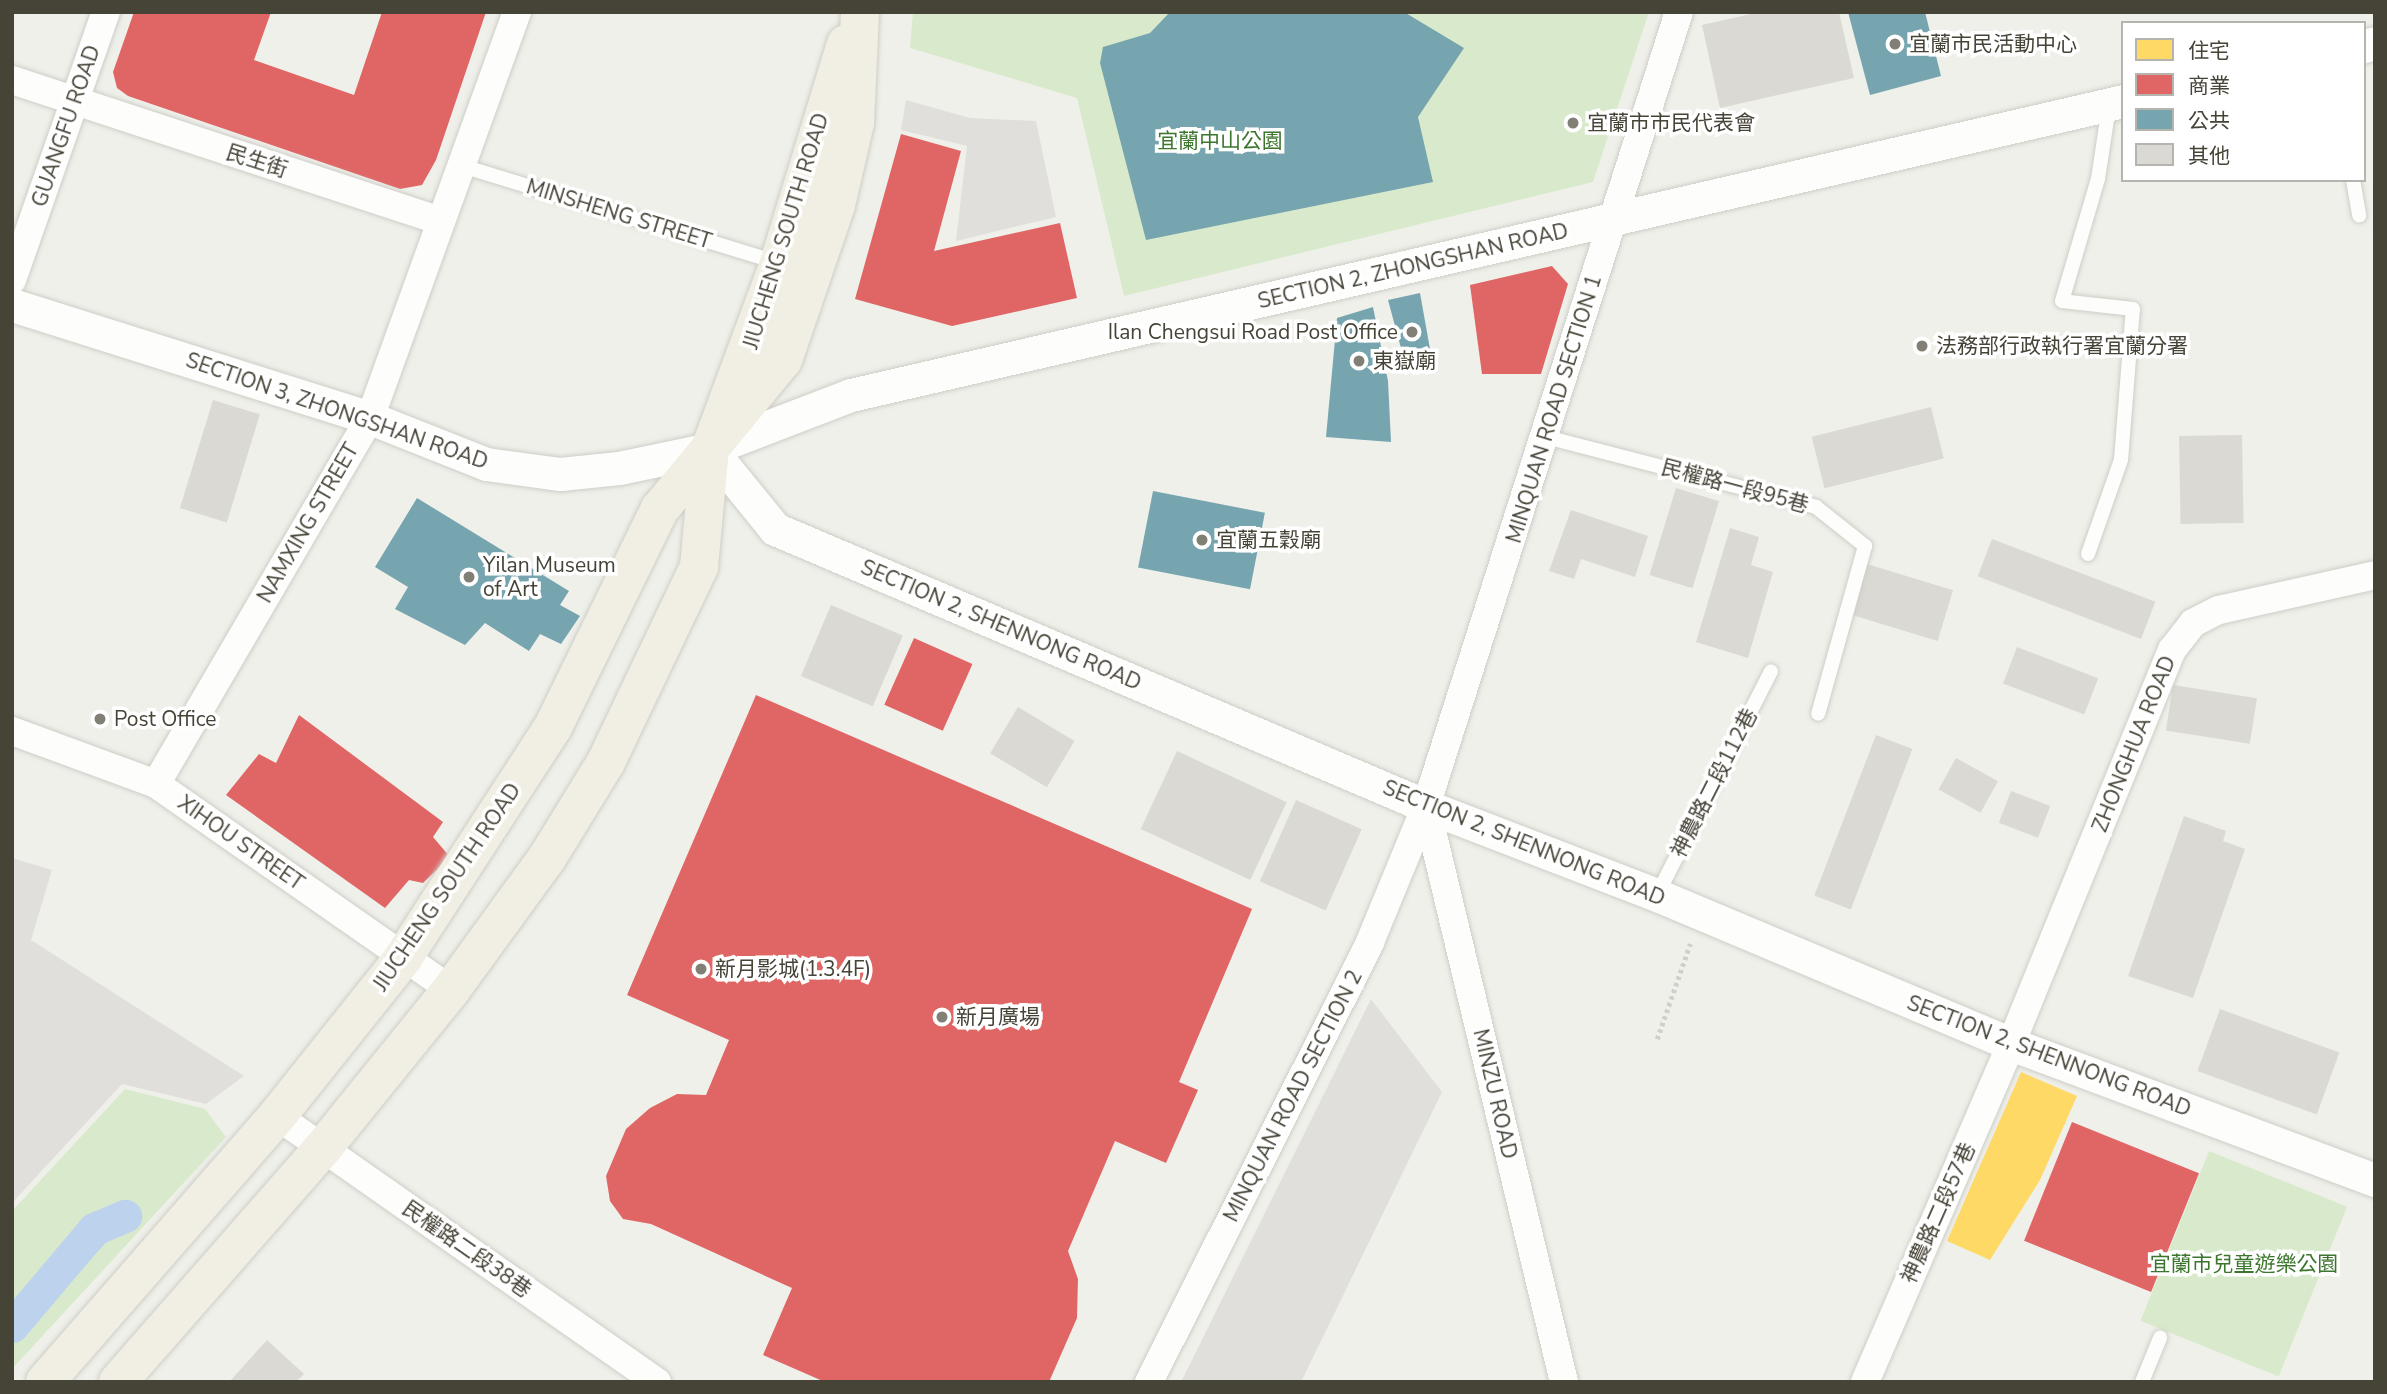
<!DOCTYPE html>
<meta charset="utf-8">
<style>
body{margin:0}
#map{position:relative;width:2387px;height:1394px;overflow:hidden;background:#f0f0eb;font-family:"Nunito Sans","Noto Sans TC",sans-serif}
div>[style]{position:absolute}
.green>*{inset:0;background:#d9eacc;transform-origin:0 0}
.parking>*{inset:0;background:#e0dfdb}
.water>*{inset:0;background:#bdd2ec}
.homes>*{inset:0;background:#ffd966}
.shops>*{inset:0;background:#e06666;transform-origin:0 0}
.public>*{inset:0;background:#76a5af;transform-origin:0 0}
.canal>*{height:33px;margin:-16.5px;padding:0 16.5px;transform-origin:16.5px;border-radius:16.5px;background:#bdd2ec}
.building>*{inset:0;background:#dad9d3;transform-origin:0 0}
.path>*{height:4.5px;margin-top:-2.25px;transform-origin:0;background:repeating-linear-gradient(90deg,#d1cfcb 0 3.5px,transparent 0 7px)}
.roads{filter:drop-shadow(0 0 2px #cecec8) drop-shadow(0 0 2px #cecec8)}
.service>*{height:14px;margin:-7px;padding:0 7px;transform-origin:7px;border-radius:7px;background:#fdfdfc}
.minor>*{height:28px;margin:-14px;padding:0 14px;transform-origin:14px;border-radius:14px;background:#fdfdfc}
.tertiary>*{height:33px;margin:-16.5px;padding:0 16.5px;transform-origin:16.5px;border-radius:16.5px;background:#fdfdfc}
.primary>*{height:38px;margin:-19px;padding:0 19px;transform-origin:19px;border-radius:19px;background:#f1efe4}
.dots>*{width:19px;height:19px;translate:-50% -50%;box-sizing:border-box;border:4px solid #fff;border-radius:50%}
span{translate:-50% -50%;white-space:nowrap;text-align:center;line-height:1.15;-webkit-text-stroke:7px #fff;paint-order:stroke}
.poi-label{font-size:21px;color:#464337}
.left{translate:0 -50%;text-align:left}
.right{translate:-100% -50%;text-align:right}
.street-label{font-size:21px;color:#464337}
.park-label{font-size:21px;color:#3c762d}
.frame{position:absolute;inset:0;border:14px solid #464337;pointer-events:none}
.legend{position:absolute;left:2121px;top:21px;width:245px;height:161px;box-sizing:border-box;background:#fff;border:2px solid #b5b4af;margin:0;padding:9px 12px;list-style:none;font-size:21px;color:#464337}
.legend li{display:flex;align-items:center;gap:14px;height:35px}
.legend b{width:35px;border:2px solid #b5b4af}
</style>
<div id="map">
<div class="green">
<i style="clip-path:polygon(913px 12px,1649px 12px,1593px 182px,1124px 296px,1077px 98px,910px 48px)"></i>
<i style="clip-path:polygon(125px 1089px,205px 1109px,226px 1137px,12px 1369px,12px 1211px)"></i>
<i style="left:2209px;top:1151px;width:149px;height:183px;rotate:22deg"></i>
</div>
<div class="parking">
<i style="clip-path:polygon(906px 100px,970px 118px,1036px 121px,1056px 217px,956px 241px,967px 146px,901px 130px)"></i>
<i style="clip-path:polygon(12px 858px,52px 870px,31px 940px,244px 1076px,206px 1104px,122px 1084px,12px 1203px)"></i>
<i style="clip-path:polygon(1371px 999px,1442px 1092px,1301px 1382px,1181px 1382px)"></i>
</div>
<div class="water">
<i style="clip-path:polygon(85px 1232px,116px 1232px,12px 1343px,12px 1316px)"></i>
</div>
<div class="homes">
<i style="clip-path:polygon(2021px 1072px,2077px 1096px,2040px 1180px,1990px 1260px,1947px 1241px)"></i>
</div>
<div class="shops">
<i style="clip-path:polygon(134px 12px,271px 12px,254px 60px,354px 95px,382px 12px,486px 12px,436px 160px,422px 185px,400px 189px,128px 96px,117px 88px,113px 72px)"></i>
<i style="clip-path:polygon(901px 134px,961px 151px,934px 251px,1060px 223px,1077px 298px,952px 326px,855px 299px)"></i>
<i style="clip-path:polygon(1552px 266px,1568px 284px,1541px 374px,1482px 374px,1470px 285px)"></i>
<i style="left:914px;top:638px;width:64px;height:73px;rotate:24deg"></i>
<i style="clip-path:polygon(756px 695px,1252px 909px,1179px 1082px,1198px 1090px,1166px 1163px,1115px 1141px,1068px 1251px,1078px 1279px,1077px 1318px,1049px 1382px,825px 1382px,763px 1355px,792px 1288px,651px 1224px,623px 1219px,610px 1201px,606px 1176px,626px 1129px,650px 1108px,677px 1094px,706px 1095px,729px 1040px,627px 995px)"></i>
<i style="clip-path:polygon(299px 715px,443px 822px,433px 837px,450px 857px,423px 883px,409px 880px,385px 908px,226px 795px,259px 754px,276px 763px)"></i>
<i style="left:2072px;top:1122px;width:137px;height:128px;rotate:22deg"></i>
</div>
<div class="public">
<i style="clip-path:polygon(1170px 12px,1404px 12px,1464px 48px,1418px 117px,1433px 182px,1146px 240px,1100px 63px,1103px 47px,1150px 33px)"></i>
<i style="clip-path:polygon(1848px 12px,1925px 12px,1941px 76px,1870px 95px)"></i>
<i style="clip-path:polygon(1420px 293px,1433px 366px,1405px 363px,1388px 300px)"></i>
<i style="clip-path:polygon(1373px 307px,1388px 381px,1391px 442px,1326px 437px,1337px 318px)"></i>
<i style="left:1153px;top:491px;width:114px;height:78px;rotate:11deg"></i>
<i style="clip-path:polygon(417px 498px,569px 591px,560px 605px,580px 616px,561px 644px,540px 634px,529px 651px,485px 623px,465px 645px,395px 609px,408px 587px,375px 567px)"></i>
</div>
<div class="canal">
<i style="left:12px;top:1326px;width:127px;rotate:-49.8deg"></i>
<i style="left:94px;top:1229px;width:34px;rotate:-23deg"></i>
</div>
<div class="building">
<i style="clip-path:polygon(1760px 12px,1839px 12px,1854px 78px,1720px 108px,1702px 25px)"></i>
<i style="left:213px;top:400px;width:49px;height:113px;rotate:17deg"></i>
<i style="left:1931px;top:407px;width:53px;height:123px;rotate:76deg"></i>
<i style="left:2242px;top:435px;width:88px;height:63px;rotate:89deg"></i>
<i style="left:1676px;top:488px;width:45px;height:91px;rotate:17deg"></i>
<i style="clip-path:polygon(1571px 510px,1648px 536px,1635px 577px,1581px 559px,1574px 579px,1549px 571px)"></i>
<i style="clip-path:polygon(1730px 528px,1759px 537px,1751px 565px,1773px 572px,1748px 658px,1696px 642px)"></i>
<i style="left:1992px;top:539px;width:175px;height:40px;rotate:21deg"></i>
<i style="left:1867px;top:564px;width:90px;height:53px;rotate:17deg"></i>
<i style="left:831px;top:605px;width:78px;height:77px;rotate:23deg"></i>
<i style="left:2017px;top:647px;width:87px;height:39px;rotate:21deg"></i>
<i style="left:2173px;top:685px;width:85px;height:46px;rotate:9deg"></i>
<i style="left:1018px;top:707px;width:66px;height:54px;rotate:31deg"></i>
<i style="left:1876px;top:735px;width:39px;height:172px;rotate:21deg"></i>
<i style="left:1177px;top:751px;width:121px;height:86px;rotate:25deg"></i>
<i style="left:1956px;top:758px;width:48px;height:36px;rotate:29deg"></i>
<i style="left:2011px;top:791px;width:42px;height:34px;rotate:21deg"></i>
<i style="left:1296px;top:800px;width:72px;height:89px;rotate:24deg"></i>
<i style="clip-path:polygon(2184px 816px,2226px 831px,2223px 841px,2245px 849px,2193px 998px,2128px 976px)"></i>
<i style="left:2220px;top:1009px;width:127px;height:66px;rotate:20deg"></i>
<i style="clip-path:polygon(267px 1340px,304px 1374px,296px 1382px,229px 1382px)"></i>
</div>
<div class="path">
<i style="left:1657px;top:1039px;width:101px;rotate:-70.8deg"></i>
</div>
<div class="roads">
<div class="service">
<i style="left:459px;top:165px;width:335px;rotate:17deg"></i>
<i style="left:2353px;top:180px;width:36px;rotate:80deg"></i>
<i style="left:1546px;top:437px;width:279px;rotate:14.5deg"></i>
<i style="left:1816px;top:507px;width:63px;rotate:38.5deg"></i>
<i style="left:1865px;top:546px;width:174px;rotate:105.6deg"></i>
<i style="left:2088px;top:554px;width:100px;rotate:-70.7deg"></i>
<i style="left:2121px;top:460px;width:151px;rotate:-85.5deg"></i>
<i style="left:2133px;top:309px;width:71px;rotate:-173.6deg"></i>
<i style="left:2062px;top:301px;width:127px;rotate:-73.6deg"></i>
<i style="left:2098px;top:179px;width:74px;rotate:-81.4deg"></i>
<i style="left:1657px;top:895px;width:251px;rotate:-63deg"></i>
<i style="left:2142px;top:1382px;width:48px;rotate:-67.8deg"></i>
</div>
<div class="minor">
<i style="left:12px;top:80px;width:451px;rotate:18.2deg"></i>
<i style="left:12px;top:280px;width:284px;rotate:-70.7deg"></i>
<i style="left:12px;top:731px;width:153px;rotate:20.2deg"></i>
<i style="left:156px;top:784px;width:360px;rotate:34.9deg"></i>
<i style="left:156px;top:784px;width:424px;rotate:-59.7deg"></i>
<i style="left:370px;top:418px;width:432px;rotate:-70.1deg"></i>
<i style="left:1426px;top:806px;width:592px;rotate:76.53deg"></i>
<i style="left:277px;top:1116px;width:464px;rotate:35deg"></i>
<i style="left:1149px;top:1382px;width:492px;rotate:-63.3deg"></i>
<i style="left:1370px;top:942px;width:147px;rotate:-67.6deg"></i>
<i style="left:1426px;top:806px;width:833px;rotate:-72.33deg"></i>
<i style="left:1865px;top:1382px;width:368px;rotate:-66.6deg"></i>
<i style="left:2011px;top:1044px;width:426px;rotate:-67.8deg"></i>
<i style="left:2172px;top:650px;width:34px;rotate:-52deg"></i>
<i style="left:2193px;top:623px;width:29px;rotate:-27deg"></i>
<i style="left:2219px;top:610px;width:160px;rotate:-12.6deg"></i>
</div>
<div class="tertiary">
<i style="left:2364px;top:46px;width:11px;rotate:-15deg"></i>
<i style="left:12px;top:305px;width:375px;rotate:17.5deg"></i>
<i style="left:370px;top:418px;width:125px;rotate:21.6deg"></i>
<i style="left:486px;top:464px;width:75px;rotate:7.7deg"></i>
<i style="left:560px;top:474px;width:59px;rotate:-5.8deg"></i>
<i style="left:619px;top:468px;width:93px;rotate:-11.8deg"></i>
<i style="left:710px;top:449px;width:151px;rotate:-21deg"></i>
<i style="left:851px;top:395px;width:1306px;rotate:-13.01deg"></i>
<i style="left:710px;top:449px;width:103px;rotate:50.9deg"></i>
<i style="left:775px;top:529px;width:707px;rotate:23.05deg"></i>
<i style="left:1426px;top:806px;width:248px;rotate:21.1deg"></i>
<i style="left:1657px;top:895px;width:384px;rotate:22.8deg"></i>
<i style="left:2011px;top:1044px;width:389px;rotate:20.5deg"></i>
</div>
<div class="primary">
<i style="left:45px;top:1382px;width:353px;rotate:-48.9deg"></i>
<i style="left:277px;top:1116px;width:202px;rotate:-51.4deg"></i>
<i style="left:403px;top:958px;width:275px;rotate:-57deg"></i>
<i style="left:553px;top:727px;width:243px;rotate:-63.9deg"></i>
<i style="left:660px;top:509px;width:193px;rotate:-50.5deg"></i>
<i style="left:783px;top:360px;width:164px;rotate:-71.1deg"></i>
<i style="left:836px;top:205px;width:84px;rotate:-77deg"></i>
<i style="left:855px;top:123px;width:111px;rotate:-87.4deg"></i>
<i style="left:118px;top:1382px;width:311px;rotate:-48.8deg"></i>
<i style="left:323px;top:1148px;width:203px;rotate:-51deg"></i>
<i style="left:451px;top:990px;width:163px;rotate:-54deg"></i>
<i style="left:547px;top:858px;width:113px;rotate:-58.4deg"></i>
<i style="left:606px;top:762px;width:216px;rotate:-64.5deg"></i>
<i style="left:699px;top:567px;width:119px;rotate:-84.7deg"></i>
<i style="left:710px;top:449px;width:198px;rotate:-69.6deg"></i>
<i style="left:779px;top:263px;width:229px;rotate:-73deg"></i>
</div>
</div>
<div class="dots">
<i style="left:1895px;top:44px;background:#828076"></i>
<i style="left:1573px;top:123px;background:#828076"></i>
<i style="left:1412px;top:332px;background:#828076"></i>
<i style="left:1922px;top:346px;background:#828076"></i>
<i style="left:1359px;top:361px;background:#828076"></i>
<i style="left:1202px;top:540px;background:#828076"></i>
<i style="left:469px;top:577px;background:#828076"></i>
<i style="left:100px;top:719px;background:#828076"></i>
<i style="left:701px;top:969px;background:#828076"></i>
<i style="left:942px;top:1017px;background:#828076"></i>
</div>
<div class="poi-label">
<span class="left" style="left:1909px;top:44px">宜蘭市民活動中心</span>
<span class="left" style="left:1587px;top:123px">宜蘭市市民代表會</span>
<span class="right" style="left:1398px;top:332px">Ilan Chengsui Road Post Office</span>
<span class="left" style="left:1936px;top:346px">法務部行政執行署宜蘭分署</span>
<span class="left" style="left:1373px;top:361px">東嶽廟</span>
<span class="left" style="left:1216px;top:540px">宜蘭五穀廟</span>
<span class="left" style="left:483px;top:577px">Yilan Museum<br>of Art</span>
<span class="left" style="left:114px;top:719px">Post Office</span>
<span class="left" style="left:715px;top:969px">新月影城(1.3.4F)</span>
<span class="left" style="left:956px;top:1017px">新月廣場</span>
</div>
<div class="street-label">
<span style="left:66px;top:126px;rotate:-71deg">GUANGFU ROAD</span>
<span style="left:257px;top:161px;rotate:18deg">民生街</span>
<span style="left:619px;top:214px;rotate:17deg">MINSHENG STREET</span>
<span style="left:786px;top:231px;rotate:-73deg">JIUCHENG SOUTH ROAD</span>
<span style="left:1413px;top:266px;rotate:-13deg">SECTION 2, ZHONGSHAN ROAD</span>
<span style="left:1554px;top:409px;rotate:-73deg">MINQUAN ROAD SECTION 1</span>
<span style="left:337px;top:411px;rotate:19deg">SECTION 3, ZHONGSHAN ROAD</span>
<span style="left:1735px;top:486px;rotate:15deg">民權路一段95巷</span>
<span style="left:308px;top:523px;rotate:-60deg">NAMXING STREET</span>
<span style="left:1001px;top:625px;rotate:23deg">SECTION 2, SHENNONG ROAD</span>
<span style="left:2134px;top:744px;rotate:-68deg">ZHONGHUA ROAD</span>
<span style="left:1714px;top:783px;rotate:-63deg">神農路二段112巷</span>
<span style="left:241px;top:843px;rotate:35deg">XIHOU STREET</span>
<span style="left:1524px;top:843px;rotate:22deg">SECTION 2, SHENNONG ROAD</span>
<span style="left:447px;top:887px;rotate:-56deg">JIUCHENG SOUTH ROAD</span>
<span style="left:2049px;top:1056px;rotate:21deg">SECTION 2, SHENNONG ROAD</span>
<span style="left:1495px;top:1094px;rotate:77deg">MINZU ROAD</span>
<span style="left:1293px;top:1096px;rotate:-63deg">MINQUAN ROAD SECTION 2</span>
<span style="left:1938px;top:1213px;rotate:-66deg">神農路二段57巷</span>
<span style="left:467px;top:1249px;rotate:35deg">民權路二段38巷</span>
</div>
<div class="park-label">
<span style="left:1220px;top:141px">宜蘭中山公園</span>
<span style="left:2244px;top:1264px">宜蘭市兒童遊樂公園</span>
</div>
<div class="frame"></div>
<ul class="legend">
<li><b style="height:19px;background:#ffd966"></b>住宅</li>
<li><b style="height:19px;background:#e06666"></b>商業</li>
<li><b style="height:19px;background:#76a5af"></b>公共</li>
<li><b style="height:19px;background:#dad9d3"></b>其他</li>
</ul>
</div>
